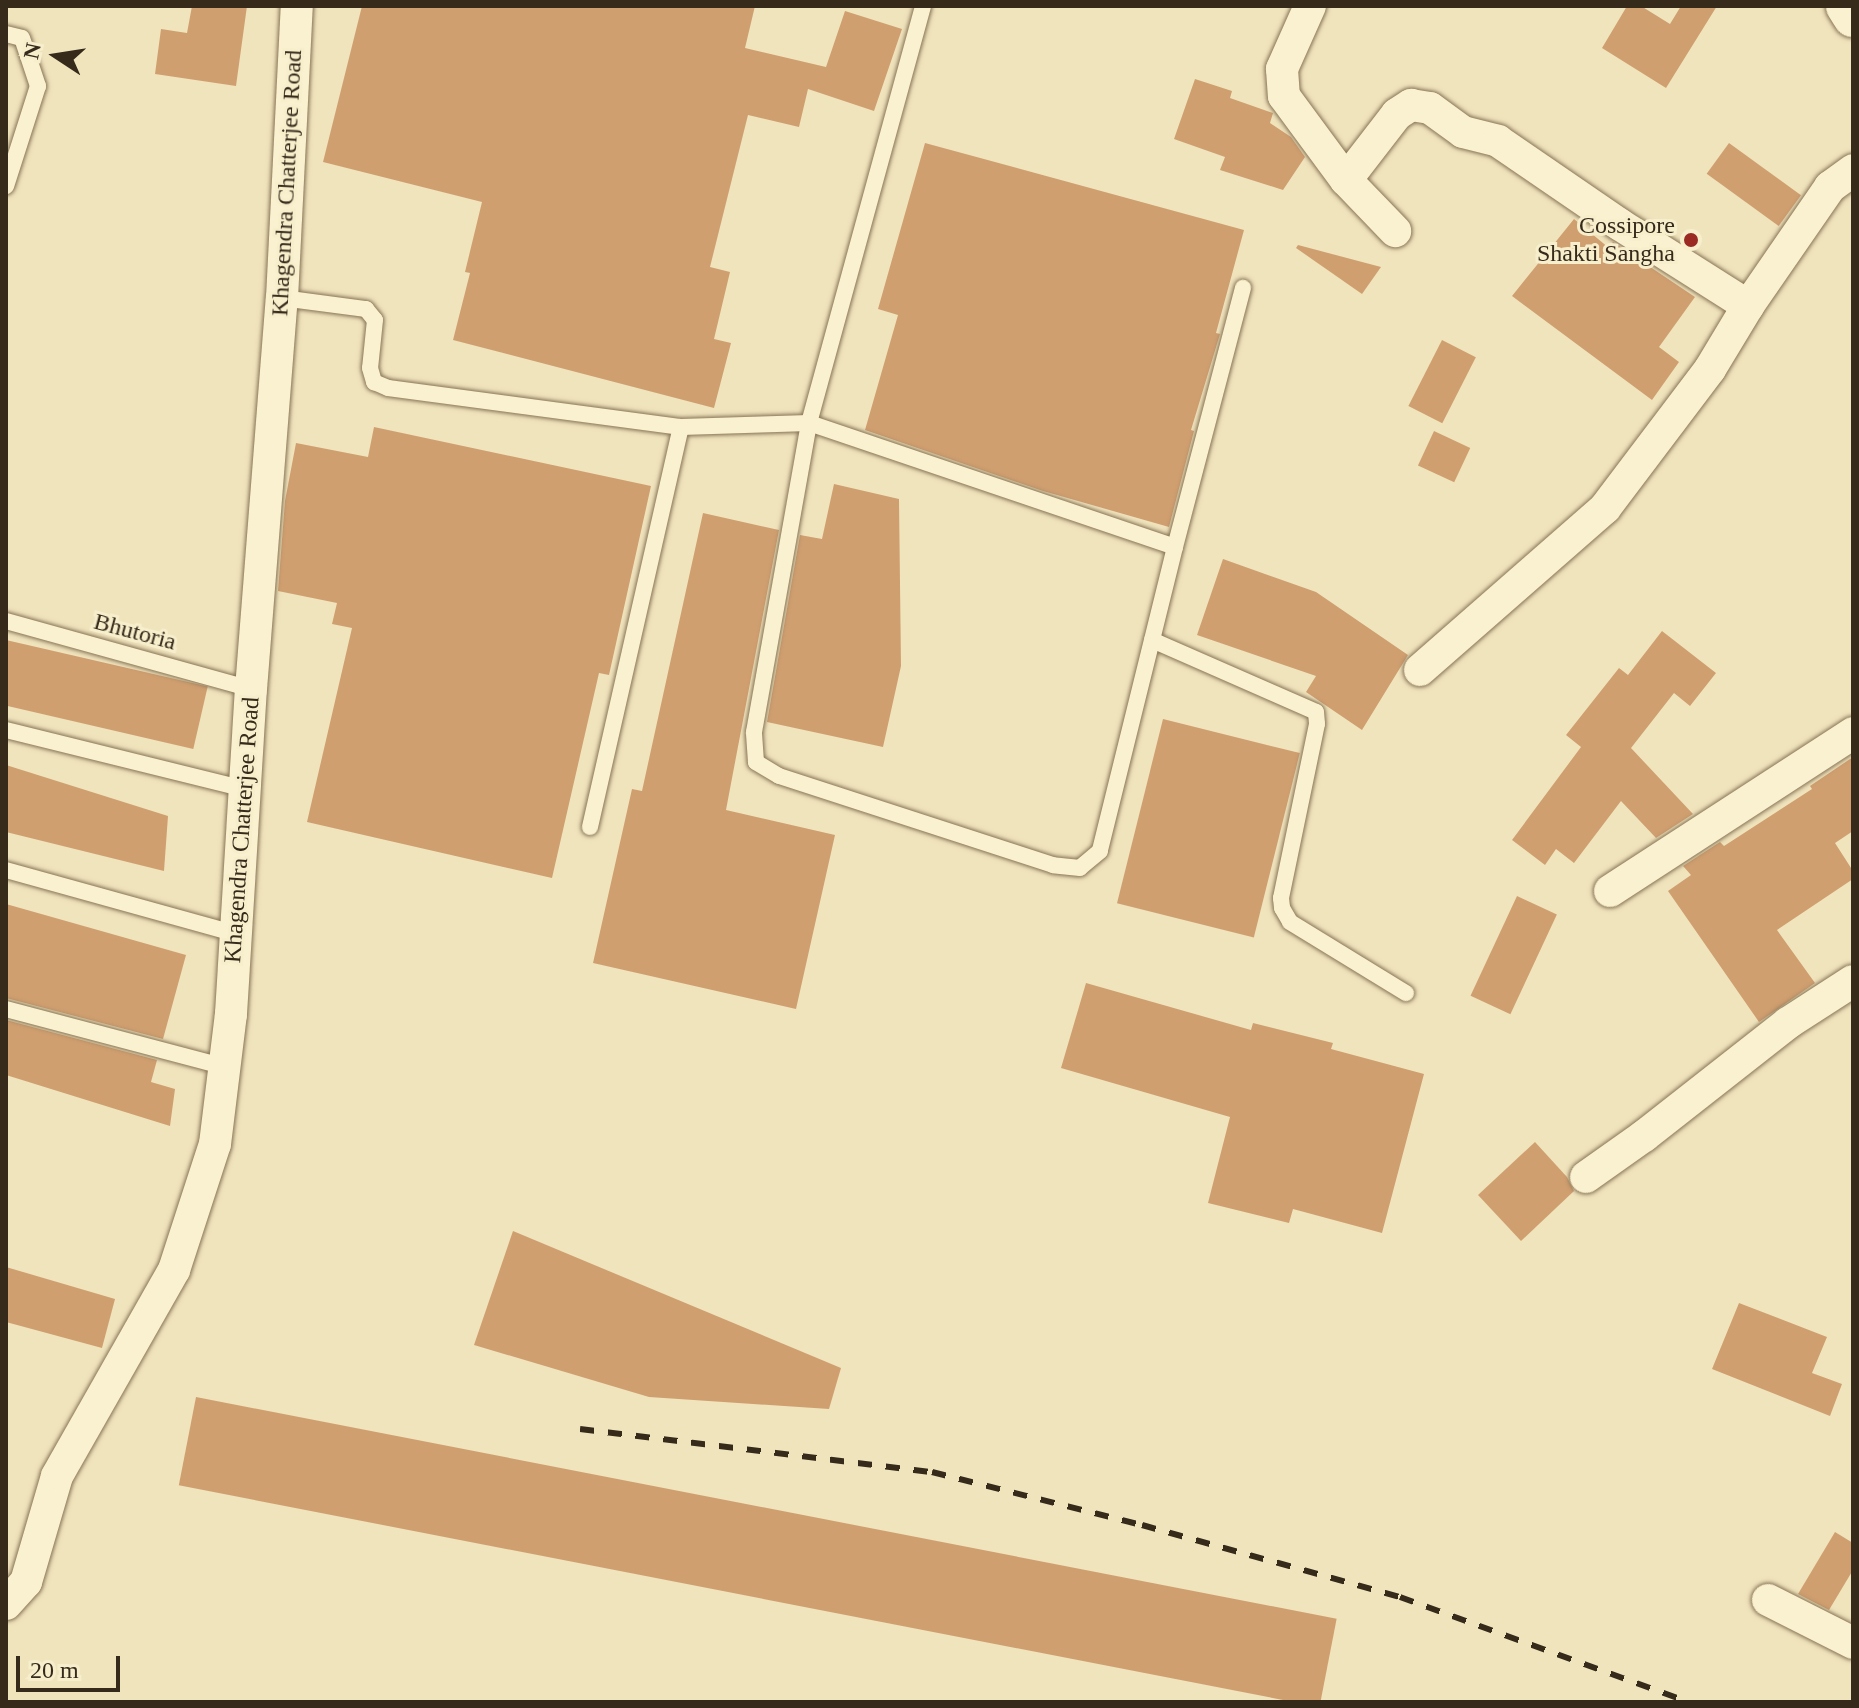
<!DOCTYPE html>
<style>
body{margin:0}
#map{position:relative;width:1859px;height:1708px;overflow:hidden;background:#f0e4bd;font-family:"Times New Roman",serif}
div>[style]{position:absolute}
.building>*{inset:0;background:#d09f70;transform-origin:0 0}
.roads{filter:drop-shadow(0 0 2px #887455) drop-shadow(0 0 2px #887455)}
.service>*{height:16px;margin:-8px;padding:0 8px;transform-origin:8px;border-radius:8px;background:#faf1d0}
.minor>*{height:32px;margin:-16px;padding:0 16px;transform-origin:16px;border-radius:16px;background:#faf1d0}
.tertiary>*{height:40px;margin:-20px;padding:0 20px;transform-origin:20px;border-radius:20px;background:#faf1d0}
.rail>*{height:6px;margin-top:-3px;transform-origin:0;background:repeating-linear-gradient(90deg,#362a1b 0 14px,transparent 0 28px)}
.dots>*{width:22px;height:22px;translate:-50% -50%;box-sizing:border-box;border:4px solid #f7eecc;border-radius:50%}
span{translate:-50% -50%;white-space:nowrap;text-align:center;line-height:1.15;-webkit-text-stroke:6px #f7eecc;paint-order:stroke}
.street-label{font-size:24px;color:#362a1b}
.poi-label{font-size:24px;color:#362a1b}
.right{translate:-100% -50%;text-align:right}
.frame{position:absolute;inset:0;border:8px solid #362a1b;pointer-events:none}
.north{position:absolute;left:16px;top:16px;width:80px;height:80px;-webkit-text-stroke:6px #f7eecc;paint-order:stroke;rotate:282deg;font-size:22px;font-weight:700;line-height:32px;text-align:center;color:#362a1b}
.north::after{content:'';display:block;margin:auto;width:28px;height:36px;background:#362a1b;clip-path:polygon(50% 0,100% 100%,50% 72%,0 100%)}
.scale{position:absolute;left:16px;top:1656px;width:104px;height:36px;box-sizing:border-box;border:4px solid #362a1b;border-top:0;padding-left:10px;font-size:24px;line-height:28px;white-space:nowrap;color:#362a1b;-webkit-text-stroke:6px #f7eecc;paint-order:stroke}
</style>
<div id="map">
<div class="building">
<i style="clip-path:polygon(192px 6px,247px 6px,236px 86px,155px 74px,161px 29px,187px 33px)"></i>
<i style="clip-path:polygon(362px 6px,755px 6px,745px 48px,826px 67px,845px 11px,902px 29px,874px 111px,808px 89px,799px 127px,748px 115px,710px 267px,730px 272px,714px 339px,731px 343px,714px 408px,453px 340px,470px 273px,465px 272px,482px 202px,323px 162px)"></i>
<i style="clip-path:polygon(1627px 6px,1641px 6px,1670px 24px,1681px 6px,1717px 6px,1666px 88px,1602px 48px)"></i>
<i style="clip-path:polygon(1195px 79px,1232px 91px,1230px 98px,1273px 113px,1270px 123px,1291px 137px,1305px 157px,1283px 190px,1220px 170px,1225px 157px,1174px 139px)"></i>
<i style="clip-path:polygon(925px 143px,1244px 230px,1216px 333px,1220px 334px,1191px 430px,1194px 431px,1169px 527px,1043px 491px,865px 430px,898px 315px,878px 309px)"></i>
<i style="left:1729px;top:143px;width:89px;height:38px;rotate:36deg"></i>
<i style="clip-path:polygon(1574px 219px,1609px 248px,1613px 242px,1695px 297px,1659px 347px,1679px 362px,1652px 400px,1512px 296px)"></i>
<i style="clip-path:polygon(1298px 245px,1381px 267px,1362px 294px,1296px 248px)"></i>
<i style="left:1442px;top:340px;width:38px;height:74px;rotate:27deg"></i>
<i style="clip-path:polygon(374px 427px,651px 486px,609px 675px,599px 673px,552px 878px,307px 822px,352px 628px,332px 624px,337px 603px,278px 591px,285px 501px,296px 443px,368px 457px)"></i>
<i style="left:1434px;top:431px;width:40px;height:38px;rotate:25deg"></i>
<i style="clip-path:polygon(834px 484px,899px 499px,901px 666px,883px 747px,767px 722px,800px 535px,822px 539px)"></i>
<i style="clip-path:polygon(703px 513px,779px 530px,726px 810px,835px 835px,796px 1009px,593px 963px,632px 789px,642px 791px)"></i>
<i style="clip-path:polygon(1223px 559px,1316px 592px,1408px 655px,1362px 730px,1306px 692px,1316px 676px,1197px 635px)"></i>
<i style="clip-path:polygon(1662px 631px,1716px 673px,1690px 706px,1674px 693px,1631px 748px,1693px 814px,1656px 838px,1621px 801px,1574px 863px,1556px 849px,1545px 865px,1512px 840px,1581px 747px,1566px 735px,1619px 668px,1628px 675px)"></i>
<i style="left:6px;top:640px;width:207px;height:64px;rotate:13deg"></i>
<i style="left:1163px;top:719px;width:141px;height:190px;rotate:14deg"></i>
<i style="clip-path:polygon(1853px 757px,1853px 831px,1835px 843px,1853px 871px,1853px 879px,1777px 930px,1815px 983px,1759px 1022px,1668px 891px,1691px 875px,1683px 866px,1720px 842px,1724px 846px,1812px 789px,1810px 786px)"></i>
<i style="clip-path:polygon(6px 765px,168px 816px,164px 871px,6px 832px)"></i>
<i style="left:1517px;top:896px;width:44px;height:110px;rotate:25deg"></i>
<i style="clip-path:polygon(6px 904px,186px 955px,163px 1039px,6px 998px)"></i>
<i style="clip-path:polygon(1086px 983px,1251px 1030px,1253px 1023px,1333px 1043px,1331px 1049px,1424px 1074px,1382px 1233px,1293px 1209px,1289px 1223px,1208px 1203px,1230px 1117px,1061px 1068px)"></i>
<i style="clip-path:polygon(6px 1020px,157px 1060px,151px 1082px,175px 1089px,170px 1126px,6px 1075px)"></i>
<i style="clip-path:polygon(1535px 1142px,1567px 1177px,1574px 1191px,1521px 1241px,1478px 1195px)"></i>
<i style="clip-path:polygon(513px 1231px,841px 1368px,829px 1409px,649px 1397px,474px 1345px)"></i>
<i style="clip-path:polygon(6px 1267px,115px 1299px,102px 1348px,6px 1322px)"></i>
<i style="clip-path:polygon(1739px 1303px,1827px 1337px,1812px 1373px,1842px 1384px,1830px 1416px,1712px 1369px)"></i>
<i style="left:196px;top:1397px;width:1162px;height:90px;rotate:11deg"></i>
<i style="clip-path:polygon(1835px 1532px,1853px 1543px,1853px 1570px,1829px 1610px,1798px 1594px)"></i>
</div>
<div class="roads">
<div class="service">
<i style="left:6px;top:34px;width:16px;rotate:14deg"></i>
<i style="left:22px;top:38px;width:51px;rotate:71.6deg"></i>
<i style="left:38px;top:86px;width:105px;rotate:107.7deg"></i>
<i style="left:282px;top:298px;width:85px;rotate:7.5deg"></i>
<i style="left:366px;top:309px;width:14px;rotate:51deg"></i>
<i style="left:375px;top:320px;width:48px;rotate:95.9deg"></i>
<i style="left:370px;top:368px;width:15px;rotate:74deg"></i>
<i style="left:374px;top:382px;width:15px;rotate:23deg"></i>
<i style="left:388px;top:388px;width:296px;rotate:7.6deg"></i>
<i style="left:681px;top:427px;width:128px;rotate:-1.8deg"></i>
<i style="left:809px;top:423px;width:432px;rotate:-74.7deg"></i>
<i style="left:809px;top:423px;width:386px;rotate:18.7deg"></i>
<i style="left:1175px;top:547px;width:313px;rotate:103.9deg"></i>
<i style="left:1100px;top:851px;width:26px;rotate:140deg"></i>
<i style="left:1080px;top:868px;width:27px;rotate:-174deg"></i>
<i style="left:1053px;top:865px;width:288px;rotate:-162deg"></i>
<i style="left:779px;top:776px;width:27px;rotate:-149deg"></i>
<i style="left:756px;top:762px;width:30px;rotate:-94deg"></i>
<i style="left:754px;top:732px;width:314px;rotate:-79.9deg"></i>
<i style="left:1175px;top:547px;width:268px;rotate:-75.3deg"></i>
<i style="left:6px;top:621px;width:254px;rotate:15.5deg"></i>
<i style="left:1152px;top:640px;width:179px;rotate:23.7deg"></i>
<i style="left:1316px;top:712px;width:12px;rotate:85deg"></i>
<i style="left:1317px;top:724px;width:178px;rotate:101.7deg"></i>
<i style="left:1281px;top:898px;width:10px;rotate:84deg"></i>
<i style="left:1282px;top:908px;width:16px;rotate:60deg"></i>
<i style="left:1290px;top:922px;width:136px;rotate:31.5deg"></i>
<i style="left:6px;top:730px;width:246px;rotate:13.9deg"></i>
<i style="left:590px;top:827px;width:410px;rotate:-77.2deg"></i>
<i style="left:6px;top:870px;width:239px;rotate:15.5deg"></i>
<i style="left:6px;top:1009px;width:227px;rotate:14.8deg"></i>
</div>
<div class="minor">
<i style="left:1310px;top:6px;width:69px;rotate:114deg"></i>
<i style="left:1282px;top:69px;width:27px;rotate:86deg"></i>
<i style="left:1284px;top:96px;width:104px;rotate:53.6deg"></i>
<i style="left:1346px;top:180px;width:71px;rotate:46.1deg"></i>
<i style="left:1346px;top:180px;width:83px;rotate:-52.3deg"></i>
<i style="left:1397px;top:114px;width:17px;rotate:-33deg"></i>
<i style="left:1411px;top:105px;width:19px;rotate:9deg"></i>
<i style="left:1430px;top:108px;width:41px;rotate:36deg"></i>
<i style="left:1463px;top:132px;width:36px;rotate:14deg"></i>
<i style="left:1498px;top:141px;width:147px;rotate:34.4deg"></i>
<i style="left:1619px;top:224px;width:153px;rotate:32.4deg"></i>
<i style="left:1420px;top:670px;width:246px;rotate:-41.2deg"></i>
<i style="left:1605px;top:508px;width:174px;rotate:-52.9deg"></i>
<i style="left:1710px;top:369px;width:74px;rotate:-58.9deg"></i>
<i style="left:1748px;top:306px;width:145px;rotate:-55.4deg"></i>
<i style="left:1830px;top:187px;width:29px;rotate:-36deg"></i>
<i style="left:1610px;top:891px;width:290px;rotate:-33deg"></i>
<i style="left:1586px;top:1177px;width:71px;rotate:-35.3deg"></i>
<i style="left:1644px;top:1136px;width:183px;rotate:-38.1deg"></i>
<i style="left:1788px;top:1023px;width:77px;rotate:-32.9deg"></i>
<i style="left:1768px;top:1600px;width:95px;rotate:26.8deg"></i>
<i style="left:6px;top:1604px;width:30px;rotate:-48deg"></i>
<i style="left:26px;top:1582px;width:110px;rotate:-73.7deg"></i>
<i style="left:57px;top:1476px;width:237px;rotate:-60.4deg"></i>
<i style="left:174px;top:1270px;width:133px;rotate:-72deg"></i>
<i style="left:215px;top:1144px;width:131px;rotate:-83deg"></i>
<i style="left:231px;top:1014px;width:326px;rotate:-86.5deg"></i>
<i style="left:251px;top:689px;width:392px;rotate:-85.5deg"></i>
<i style="left:282px;top:298px;width:292px;rotate:-87.1deg"></i>
</div>
<div class="tertiary">
<i style="left:1846px;top:6px;width:13px;rotate:58deg"></i>
</div>
</div>
<div class="rail">
<i style="left:580px;top:1429px;width:355px;rotate:7deg"></i>
<i style="left:932px;top:1472px;width:217px;rotate:14.2deg"></i>
<i style="left:1142px;top:1525px;width:268px;rotate:15.6deg"></i>
<i style="left:1400px;top:1597px;width:307px;rotate:20deg"></i>
</div>
<div class="dots">
<i style="left:1691px;top:240px;background:#9a2a22"></i>
</div>
<div class="street-label">
<span style="left:287px;top:183px;rotate:-87deg">Khagendra Chatterjee Road</span>
<span style="left:135px;top:632px;rotate:15deg">Bhutoria</span>
<span style="left:242px;top:830px;rotate:-86deg">Khagendra Chatterjee Road</span>
</div>
<div class="poi-label">
<span class="right" style="left:1675px;top:240px">Cossipore<br>Shakti Sangha</span>
</div>
<div class="frame"></div>
<div class="north">N</div>
<div class="scale">20 m</div>
</div>
